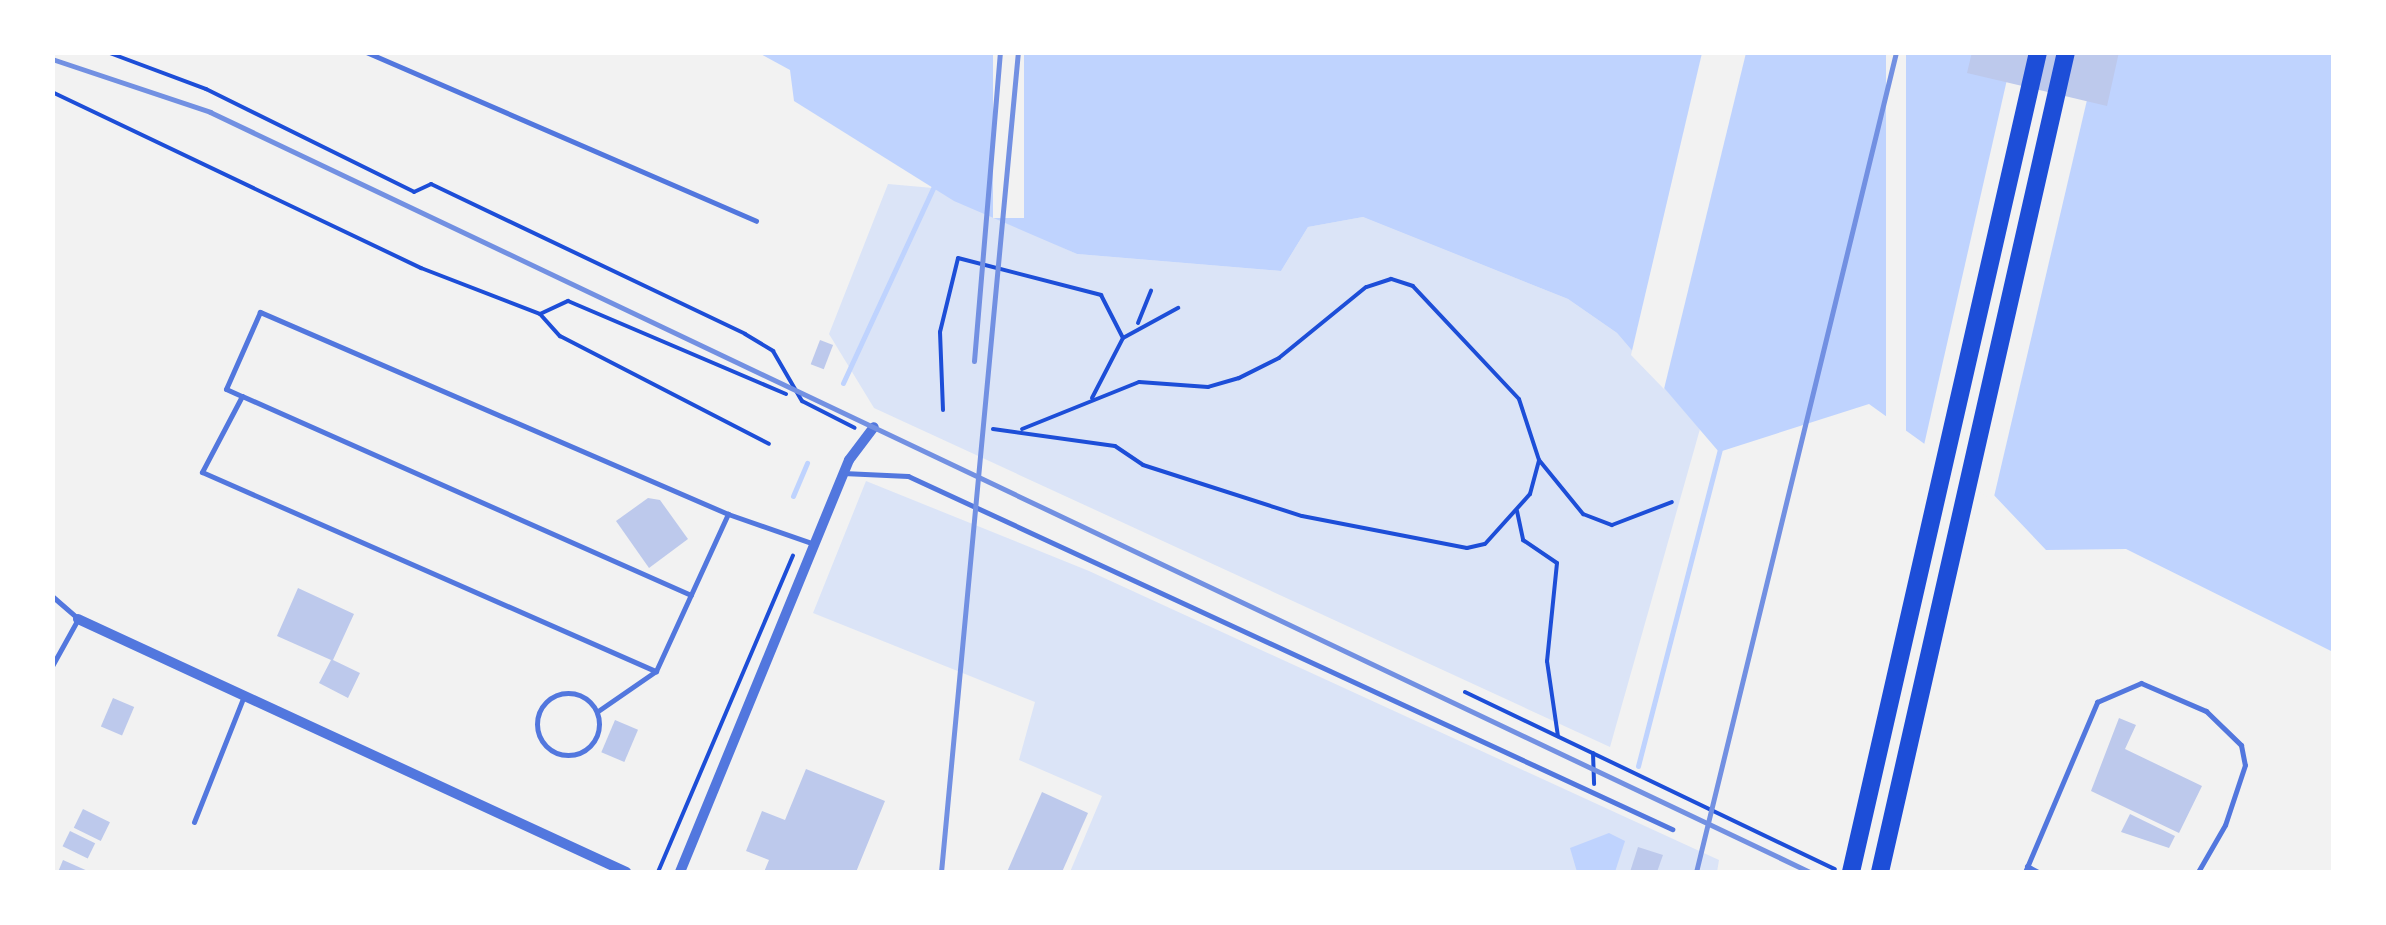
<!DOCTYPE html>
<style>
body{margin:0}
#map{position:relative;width:2386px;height:925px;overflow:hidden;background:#f2f2f2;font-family:Quicksand,sans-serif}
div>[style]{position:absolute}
.green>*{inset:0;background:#dbe4f7}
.water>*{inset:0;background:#bfd3fe}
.pier>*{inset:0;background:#f2f2f2;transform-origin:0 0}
.stream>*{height:5px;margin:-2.5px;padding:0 2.5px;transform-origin:2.5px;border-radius:2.5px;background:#bfd3fe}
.building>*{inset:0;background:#bdc9ec;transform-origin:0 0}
.path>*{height:4px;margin:-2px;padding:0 2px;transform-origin:2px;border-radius:2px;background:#1d4ed8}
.service>*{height:5px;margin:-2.5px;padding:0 2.5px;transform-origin:2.5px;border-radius:2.5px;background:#5277de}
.service>.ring{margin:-2.5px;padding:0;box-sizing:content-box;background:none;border:5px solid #5277de;border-radius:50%}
.minor>*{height:10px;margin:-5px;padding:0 5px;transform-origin:5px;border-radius:5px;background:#5277de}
.primary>*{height:18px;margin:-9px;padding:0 9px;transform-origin:9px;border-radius:9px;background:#1d4ed8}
.rail>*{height:5px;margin:-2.5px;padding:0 2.5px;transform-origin:2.5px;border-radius:2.5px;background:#7290e2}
span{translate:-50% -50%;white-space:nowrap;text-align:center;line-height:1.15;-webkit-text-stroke:8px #fff;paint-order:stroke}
.frame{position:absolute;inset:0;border:55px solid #fff;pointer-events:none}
</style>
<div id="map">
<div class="green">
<i style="clip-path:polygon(888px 184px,933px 188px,1077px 254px,1281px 271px,1308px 227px,1363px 217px,1568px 299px,1617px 333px,1700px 429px,1610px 747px,874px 408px,829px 334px)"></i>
<i style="clip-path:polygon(866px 481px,1089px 571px,1719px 860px,1717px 872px,1070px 872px,1102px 796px,1019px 760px,1035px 702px,813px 613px)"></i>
</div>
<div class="water">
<i style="clip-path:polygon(759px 53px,2333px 53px,2333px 652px,2126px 549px,2046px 550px,1990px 491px,1869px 404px,1719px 452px,1617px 333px,1568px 299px,1363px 217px,1308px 227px,1281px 271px,1077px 254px,954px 201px,794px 101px,790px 70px)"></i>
<i style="clip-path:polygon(1609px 833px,1625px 841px,1615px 872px,1577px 872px,1570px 848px)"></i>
</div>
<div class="pier">
<i style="left:993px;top:53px;width:31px;height:165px"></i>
<i style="clip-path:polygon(1702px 53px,1746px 53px,1664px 389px,1631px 355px)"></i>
<i style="left:1886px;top:53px;width:20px;height:391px"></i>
<i style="clip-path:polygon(2013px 53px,2098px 53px,1993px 501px,1922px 454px)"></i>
</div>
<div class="stream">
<i style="left:843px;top:383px;width:217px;rotate:-65.2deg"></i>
<i style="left:793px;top:496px;width:36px;rotate:-67deg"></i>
<i style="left:1638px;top:766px;width:326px;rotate:-75.5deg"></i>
</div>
<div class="building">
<i style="clip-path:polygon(1972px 52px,2119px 52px,2107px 106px,1967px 73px)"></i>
<i style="left:820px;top:340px;width:14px;height:26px;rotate:21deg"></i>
<i style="clip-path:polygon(648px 498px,660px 500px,688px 539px,649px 568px,616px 521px)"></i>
<i style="clip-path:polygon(298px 588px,354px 614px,333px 660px,360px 673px,348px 698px,319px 683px,331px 660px,277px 636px)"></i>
<i style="left:113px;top:698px;width:23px;height:31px;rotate:23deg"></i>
<i style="clip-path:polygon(2119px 718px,2136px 725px,2125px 749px,2202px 786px,2179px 833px,2091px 791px)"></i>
<i style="left:615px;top:720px;width:25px;height:35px;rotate:23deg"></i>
<i style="clip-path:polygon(806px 769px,885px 801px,856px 872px,764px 872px,769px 860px,746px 851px,762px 811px,785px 820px)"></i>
<i style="clip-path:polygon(1042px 792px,1088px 813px,1062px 872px,1007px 872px)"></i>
<i style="left:83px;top:809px;width:30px;height:21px;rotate:26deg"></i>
<i style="clip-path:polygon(2130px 814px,2175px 836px,2169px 848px,2121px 832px)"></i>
<i style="left:70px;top:831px;width:28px;height:17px;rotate:26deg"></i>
<i style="clip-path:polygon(1638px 847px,1663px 855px,1657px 872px,1630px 872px)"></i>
<i style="clip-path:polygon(63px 860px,90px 872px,58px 872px)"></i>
</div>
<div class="path">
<i style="left:107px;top:52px;width:106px;rotate:20.5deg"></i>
<i style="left:206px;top:89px;width:232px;rotate:26.3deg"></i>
<i style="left:414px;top:192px;width:19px;rotate:-25deg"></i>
<i style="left:431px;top:184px;width:348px;rotate:25.5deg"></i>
<i style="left:745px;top:334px;width:33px;rotate:31deg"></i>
<i style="left:773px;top:351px;width:58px;rotate:59.9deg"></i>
<i style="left:802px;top:401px;width:59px;rotate:27deg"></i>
<i style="left:52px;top:92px;width:409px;rotate:25.5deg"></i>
<i style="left:421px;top:268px;width:128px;rotate:21.1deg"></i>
<i style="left:540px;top:314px;width:30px;rotate:48deg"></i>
<i style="left:560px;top:336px;width:235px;rotate:27.3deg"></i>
<i style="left:540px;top:314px;width:31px;rotate:-25deg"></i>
<i style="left:568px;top:301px;width:237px;rotate:23.1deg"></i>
<i style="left:1138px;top:323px;width:35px;rotate:-68deg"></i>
<i style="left:1092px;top:398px;width:68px;rotate:-62.7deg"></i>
<i style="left:1123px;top:338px;width:63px;rotate:-28.6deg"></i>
<i style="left:943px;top:410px;width:78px;rotate:-92.2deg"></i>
<i style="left:940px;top:332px;width:76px;rotate:-76.3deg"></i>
<i style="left:958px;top:258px;width:148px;rotate:14.5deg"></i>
<i style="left:1101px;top:295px;width:48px;rotate:62.9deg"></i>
<i style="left:993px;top:429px;width:123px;rotate:7.9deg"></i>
<i style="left:1115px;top:446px;width:34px;rotate:34deg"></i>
<i style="left:1143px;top:465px;width:167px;rotate:17.8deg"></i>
<i style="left:1302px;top:516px;width:168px;rotate:11deg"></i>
<i style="left:1467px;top:548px;width:18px;rotate:-13deg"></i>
<i style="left:1485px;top:544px;width:67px;rotate:-48deg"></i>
<i style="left:1530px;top:494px;width:35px;rotate:-75deg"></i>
<i style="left:1539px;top:460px;width:64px;rotate:-108.2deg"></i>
<i style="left:1519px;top:399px;width:155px;rotate:-133.2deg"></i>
<i style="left:1413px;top:286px;width:23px;rotate:-162deg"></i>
<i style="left:1391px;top:279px;width:26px;rotate:162deg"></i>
<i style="left:1366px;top:287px;width:112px;rotate:140.8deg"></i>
<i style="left:1279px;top:358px;width:45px;rotate:153.4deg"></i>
<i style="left:1239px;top:378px;width:32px;rotate:164deg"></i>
<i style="left:1208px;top:387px;width:69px;rotate:-175.9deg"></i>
<i style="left:1139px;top:382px;width:126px;rotate:158.1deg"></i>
<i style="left:1539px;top:460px;width:70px;rotate:50.8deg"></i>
<i style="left:1583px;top:514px;width:31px;rotate:21deg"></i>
<i style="left:1612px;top:525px;width:64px;rotate:-21deg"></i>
<i style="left:1517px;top:511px;width:30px;rotate:78deg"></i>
<i style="left:1523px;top:540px;width:41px;rotate:34.1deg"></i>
<i style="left:1557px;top:563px;width:99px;rotate:95.8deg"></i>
<i style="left:1547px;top:661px;width:76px;rotate:81.7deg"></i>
<i style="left:1465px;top:692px;width:410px;rotate:25.6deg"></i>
<i style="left:1593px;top:753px;width:31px;rotate:88deg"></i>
<i style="left:658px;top:872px;width:344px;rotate:-66.9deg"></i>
</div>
<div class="service">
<i style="left:366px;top:52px;width:425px;rotate:23.4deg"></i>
<i style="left:242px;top:396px;width:491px;rotate:23.9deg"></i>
<i style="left:843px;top:473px;width:65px;rotate:2.6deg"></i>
<i style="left:908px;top:476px;width:842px;rotate:24.8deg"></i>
<i style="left:728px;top:514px;width:510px;rotate:-156.65deg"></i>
<i style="left:260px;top:312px;width:84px;rotate:113.8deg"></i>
<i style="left:226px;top:389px;width:17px;rotate:24deg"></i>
<i style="left:242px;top:396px;width:86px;rotate:117.8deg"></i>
<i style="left:202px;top:472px;width:496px;rotate:23.7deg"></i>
<i style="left:656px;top:671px;width:173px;rotate:-65.4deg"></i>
<i style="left:728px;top:514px;width:91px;rotate:19.2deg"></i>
<i style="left:52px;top:596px;width:35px;rotate:41deg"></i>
<i style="left:78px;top:619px;width:54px;rotate:119deg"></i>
<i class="ring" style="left:537px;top:693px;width:57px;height:57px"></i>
<i style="left:598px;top:711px;width:70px;rotate:-34.6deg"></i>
<i style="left:194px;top:822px;width:136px;rotate:-68.4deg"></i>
<i style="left:2027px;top:866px;width:13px;rotate:29deg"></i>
<i style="left:2025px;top:872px;width:185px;rotate:-67deg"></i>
<i style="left:2097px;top:702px;width:48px;rotate:-23.4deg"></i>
<i style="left:2141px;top:683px;width:71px;rotate:23.3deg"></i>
<i style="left:2206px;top:711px;width:49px;rotate:44.2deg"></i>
<i style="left:2241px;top:745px;width:20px;rotate:79deg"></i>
<i style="left:2245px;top:765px;width:63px;rotate:108.4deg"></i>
<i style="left:2225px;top:825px;width:54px;rotate:119.9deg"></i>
</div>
<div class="minor">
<i style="left:78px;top:619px;width:604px;rotate:24.78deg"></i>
<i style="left:680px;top:872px;width:445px;rotate:-67.7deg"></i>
<i style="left:849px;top:460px;width:41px;rotate:-52.9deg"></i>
</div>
<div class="primary">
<i style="left:1851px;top:872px;width:841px;rotate:-77.15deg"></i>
<i style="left:1880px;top:872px;width:841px;rotate:-77.22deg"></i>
</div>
<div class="rail">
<i style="left:52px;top:59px;width:167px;rotate:18.5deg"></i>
<i style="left:210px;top:112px;width:1771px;rotate:25.41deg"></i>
<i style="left:974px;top:361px;width:310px;rotate:-85.2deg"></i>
<i style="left:941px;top:872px;width:824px;rotate:-84.64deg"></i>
<i style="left:1696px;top:872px;width:844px;rotate:-76.29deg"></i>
</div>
<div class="frame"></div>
</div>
